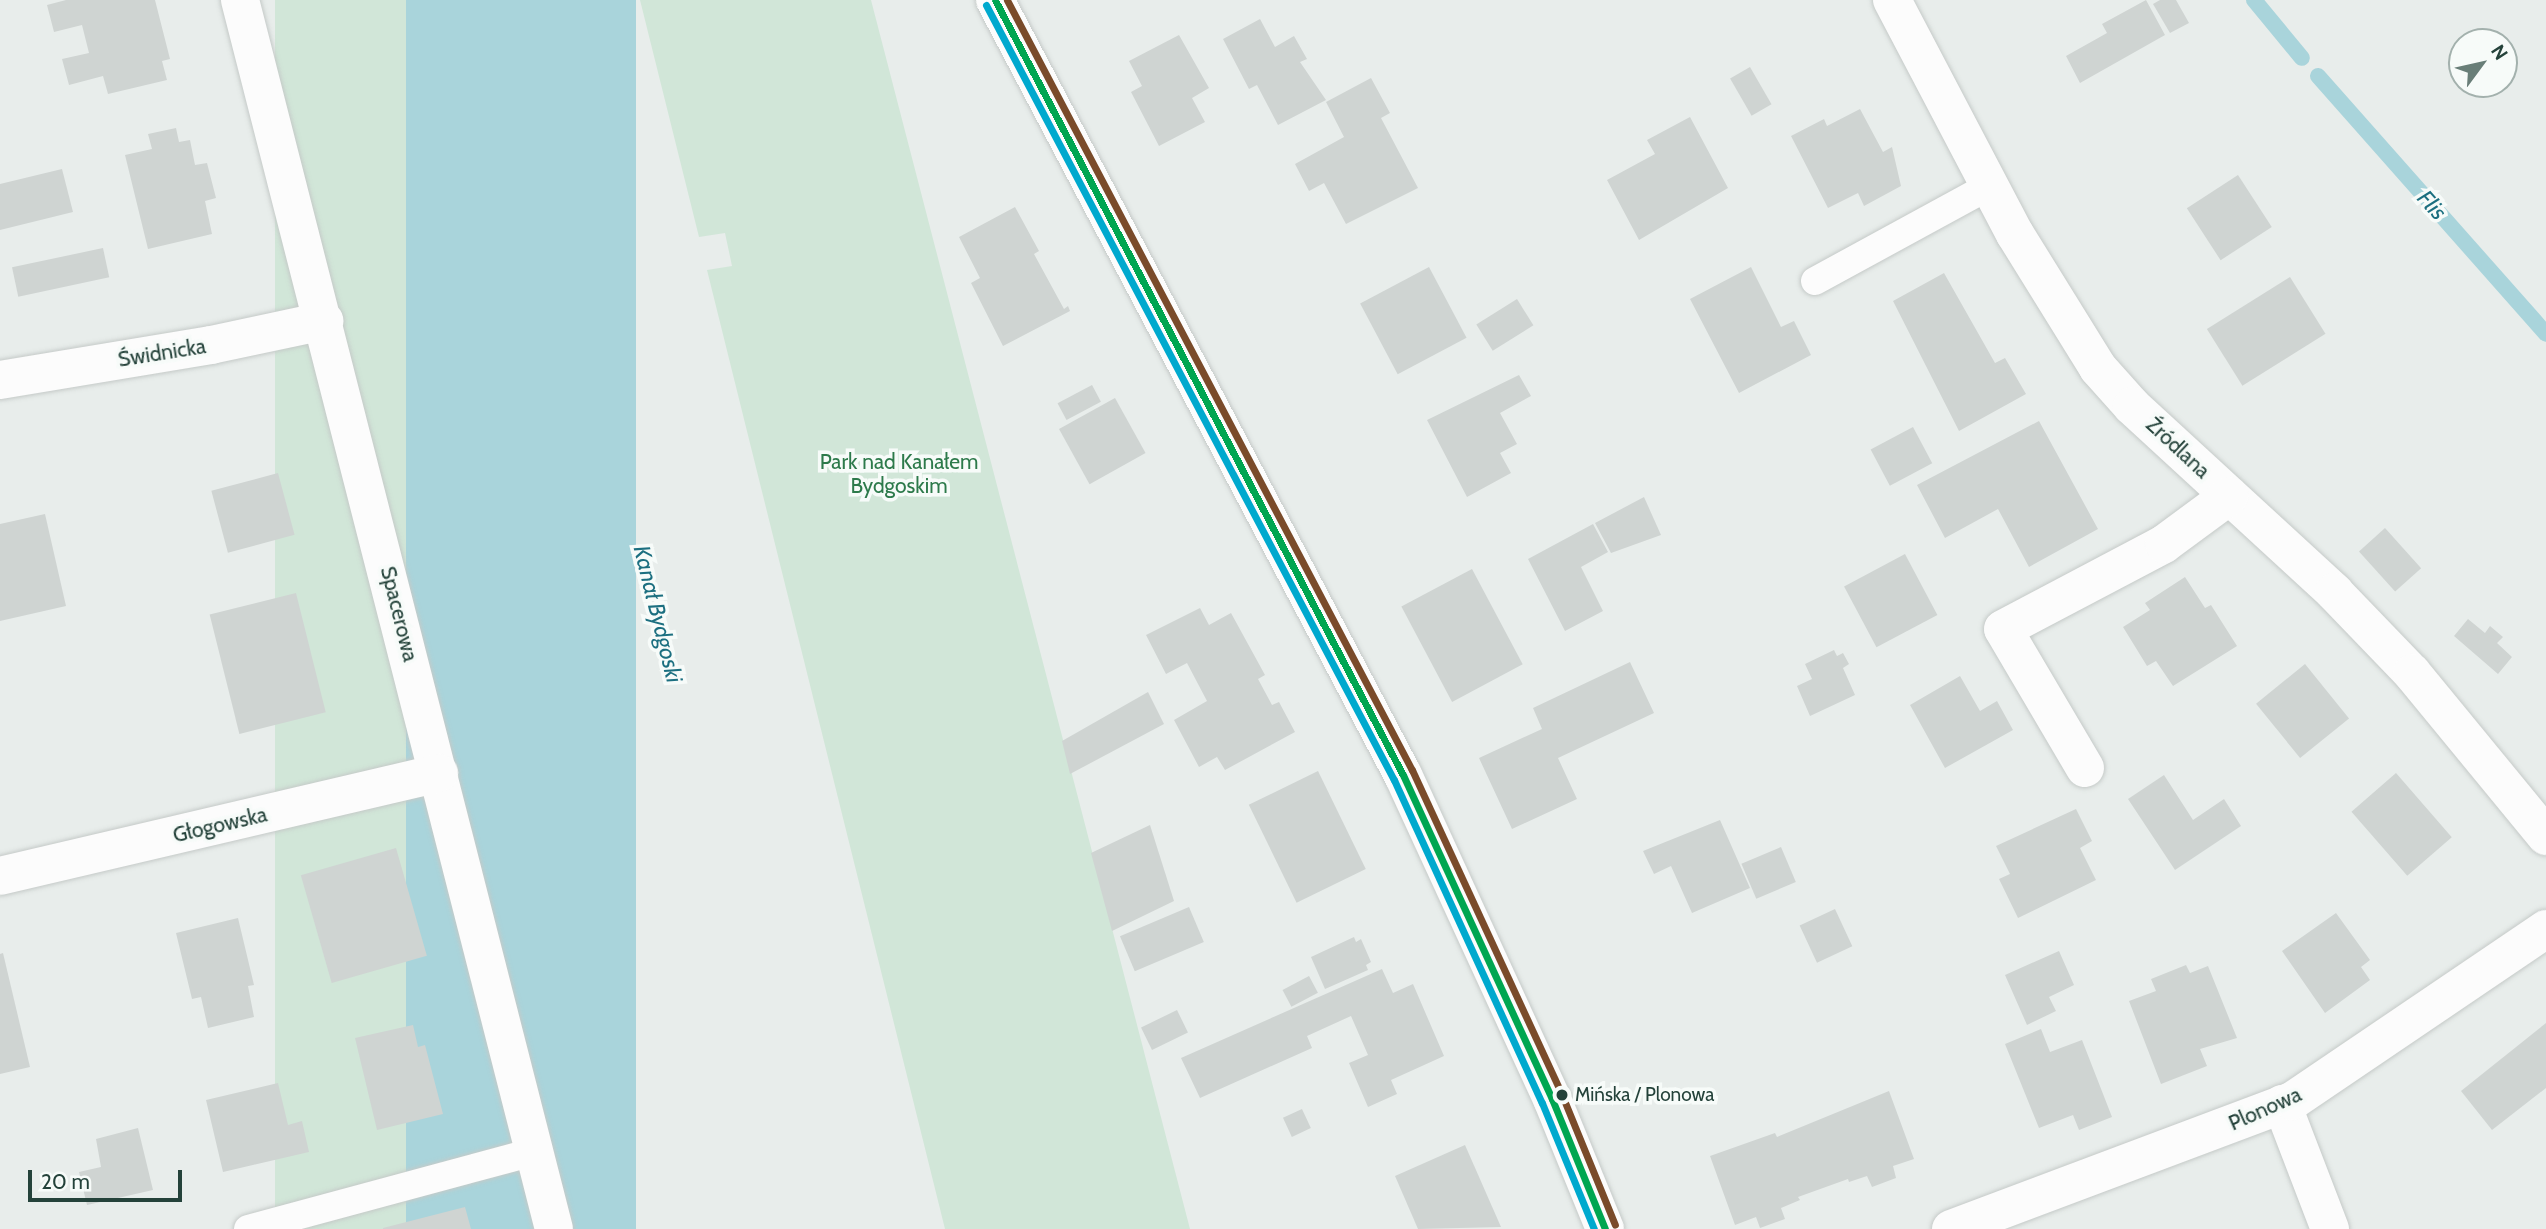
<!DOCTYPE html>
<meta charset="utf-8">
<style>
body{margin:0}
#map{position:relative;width:2546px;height:1229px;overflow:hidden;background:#e8edeb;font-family:Cabin,sans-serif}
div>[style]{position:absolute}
.green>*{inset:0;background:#d1e6d8;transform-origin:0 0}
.water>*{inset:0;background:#a9d4db;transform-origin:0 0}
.stream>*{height:16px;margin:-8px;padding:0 8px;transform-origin:8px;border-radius:8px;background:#a9d4db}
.building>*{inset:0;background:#cfd4d2;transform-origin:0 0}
.roads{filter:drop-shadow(0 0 2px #c5cac8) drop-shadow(0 0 2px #c5cac8)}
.service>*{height:28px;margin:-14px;padding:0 14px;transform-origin:14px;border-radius:14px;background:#fcfcfc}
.minor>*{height:38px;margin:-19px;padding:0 19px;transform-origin:19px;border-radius:19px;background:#fcfcfc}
.tertiary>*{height:38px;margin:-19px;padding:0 19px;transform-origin:19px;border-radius:19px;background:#fcfcfc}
.bus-1>*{height:7px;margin:-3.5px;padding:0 3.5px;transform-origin:3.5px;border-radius:3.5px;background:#00a651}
.bus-2>*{height:7px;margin:-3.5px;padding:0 3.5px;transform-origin:3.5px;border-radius:3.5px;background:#00a9ce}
.bus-3>*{height:7px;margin:-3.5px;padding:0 3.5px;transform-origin:3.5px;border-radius:3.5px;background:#7a4b2a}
.dots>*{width:19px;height:19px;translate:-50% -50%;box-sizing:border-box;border:4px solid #f7fbf9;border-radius:50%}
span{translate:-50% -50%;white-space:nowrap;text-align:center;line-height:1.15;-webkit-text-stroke:7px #f7fbf9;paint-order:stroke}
.bus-label{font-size:19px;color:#24423a}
.left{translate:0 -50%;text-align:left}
.street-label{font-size:21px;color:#24423a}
.park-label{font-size:21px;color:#2d7a4b}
.water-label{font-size:23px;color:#1c6f80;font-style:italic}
.north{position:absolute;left:2448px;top:28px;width:70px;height:70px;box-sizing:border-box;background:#f7fbf9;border:2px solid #a3b1ad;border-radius:50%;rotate:57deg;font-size:19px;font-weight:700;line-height:28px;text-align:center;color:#24423a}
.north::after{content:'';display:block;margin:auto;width:24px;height:32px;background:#697e78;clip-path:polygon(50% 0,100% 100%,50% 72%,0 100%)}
.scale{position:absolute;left:28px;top:1170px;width:154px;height:32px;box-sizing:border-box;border:4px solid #24423a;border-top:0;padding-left:9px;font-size:21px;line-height:24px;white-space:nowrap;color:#24423a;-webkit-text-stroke:5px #f7fbf9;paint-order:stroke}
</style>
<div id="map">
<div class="green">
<i style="left:275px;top:0;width:131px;height:1267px"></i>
<i style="clip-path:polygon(640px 0,871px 0,1190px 1229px,945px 1229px,707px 270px,732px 266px,725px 233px,699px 237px)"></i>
</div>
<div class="water">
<i style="left:406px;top:0;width:230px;height:1269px"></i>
</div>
<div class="stream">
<i style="left:2254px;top:0;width:75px;rotate:50.4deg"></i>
<i style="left:2318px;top:76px;width:344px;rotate:48.5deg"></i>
</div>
<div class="building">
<i style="clip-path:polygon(66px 0,155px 0,170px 59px,162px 61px,167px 80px,108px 94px,103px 76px,69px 85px,62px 59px,89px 53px,82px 25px,54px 32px,47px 5px)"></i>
<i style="clip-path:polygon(2146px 0,2165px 35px,2080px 83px,2066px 56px,2107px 33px,2102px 24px)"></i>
<i style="clip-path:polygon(2160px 0,2176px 0,2189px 23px,2170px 33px,2153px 4px)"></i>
<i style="clip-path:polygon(1260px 19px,1275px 47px,1294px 36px,1307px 59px,1300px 62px,1326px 100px,1278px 125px,1257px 85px,1249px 89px,1223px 39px)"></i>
<i style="clip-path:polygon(1179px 35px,1209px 88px,1192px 98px,1205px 122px,1159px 146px,1131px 92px,1142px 86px,1129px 61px)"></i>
<i style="left:1750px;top:67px;width:43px;height:23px;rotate:60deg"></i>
<i style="clip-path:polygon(1371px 78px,1390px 113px,1381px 118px,1418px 188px,1346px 224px,1324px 183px,1309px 191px,1295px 164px,1344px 137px,1326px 102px)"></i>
<i style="clip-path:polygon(1860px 109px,1883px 152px,1892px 147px,1901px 186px,1864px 206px,1858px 193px,1828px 208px,1791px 136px,1824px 119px,1827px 126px)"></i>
<i style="clip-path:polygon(1690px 117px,1728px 188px,1639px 240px,1607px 180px,1655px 154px,1647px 140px)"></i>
<i style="clip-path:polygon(176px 128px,179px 142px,190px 140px,195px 165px,207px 163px,216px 198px,205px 201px,212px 234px,148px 249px,125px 155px,152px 149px,148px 134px)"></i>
<i style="clip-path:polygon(62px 169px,73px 212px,0 230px,0 184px)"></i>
<i style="left:2238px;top:175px;width:62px;height:61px;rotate:57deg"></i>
<i style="clip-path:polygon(1015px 207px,1039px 251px,1034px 254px,1064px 309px,1068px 306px,1070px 311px,1003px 346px,971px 283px,980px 278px,959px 237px)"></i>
<i style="left:103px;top:248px;width:30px;height:93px;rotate:78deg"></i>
<i style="left:1429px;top:267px;width:80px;height:78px;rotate:62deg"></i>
<i style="clip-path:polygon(1751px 267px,1781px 327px,1794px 321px,1811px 355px,1739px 393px,1690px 299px)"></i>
<i style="clip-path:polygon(1944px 273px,1995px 363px,2005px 358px,2026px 394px,1959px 431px,1893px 301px)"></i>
<i style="left:2290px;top:277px;width:67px;height:98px;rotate:58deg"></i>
<i style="left:1517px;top:299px;width:31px;height:48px;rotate:58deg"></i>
<i style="clip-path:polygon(1519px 375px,1531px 396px,1500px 413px,1517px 444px,1500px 453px,1511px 473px,1467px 497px,1427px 420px)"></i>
<i style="left:1092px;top:385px;width:19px;height:39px;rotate:62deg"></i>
<i style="left:1115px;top:398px;width:63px;height:64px;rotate:61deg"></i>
<i style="clip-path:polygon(2039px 421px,2098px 529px,2029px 567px,1998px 509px,1945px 538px,1917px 485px)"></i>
<i style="left:1913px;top:427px;width:41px;height:48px;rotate:62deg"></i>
<i style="left:278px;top:473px;width:64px;height:69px;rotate:75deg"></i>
<i style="clip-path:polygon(1644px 497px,1661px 535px,1611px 553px,1595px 523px)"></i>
<i style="clip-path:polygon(45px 514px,66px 606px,0 621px,0 524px)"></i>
<i style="clip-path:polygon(1593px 524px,1608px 552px,1581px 567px,1603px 611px,1565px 631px,1528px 559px)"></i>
<i style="left:2385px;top:528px;width:54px;height:35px;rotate:48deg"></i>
<i style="left:1905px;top:554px;width:69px;height:69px;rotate:62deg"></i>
<i style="left:1472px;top:569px;width:108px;height:80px;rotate:62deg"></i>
<i style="clip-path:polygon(2185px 577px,2205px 608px,2211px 605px,2237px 646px,2173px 686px,2156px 661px,2147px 666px,2123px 627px,2150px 610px,2145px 603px)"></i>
<i style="left:296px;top:593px;width:123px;height:89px;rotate:76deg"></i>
<i style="clip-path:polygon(1200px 608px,1209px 625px,1231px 613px,1265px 675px,1258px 679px,1272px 705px,1279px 702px,1295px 732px,1225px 770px,1217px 757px,1199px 767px,1174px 720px,1207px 701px,1187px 663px,1166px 674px,1146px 635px)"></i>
<i style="clip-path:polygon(2468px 619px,2485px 633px,2490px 626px,2503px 637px,2497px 643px,2512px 657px,2498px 674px,2454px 636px)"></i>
<i style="clip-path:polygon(1834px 650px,1837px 656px,1843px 653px,1849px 664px,1843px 668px,1855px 695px,1810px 716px,1797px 686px,1812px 679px,1805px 664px)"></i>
<i style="clip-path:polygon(1630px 662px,1654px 713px,1558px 758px,1577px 799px,1512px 829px,1479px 758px,1542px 729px,1533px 708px)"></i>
<i style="left:2305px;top:664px;width:70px;height:63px;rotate:51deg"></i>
<i style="clip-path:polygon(1960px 676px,1980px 711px,1997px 701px,2013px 730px,1945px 768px,1910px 705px)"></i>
<i style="clip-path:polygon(1148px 692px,1164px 724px,1070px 774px,1062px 741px)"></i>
<i style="left:1318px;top:771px;width:109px;height:77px;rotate:64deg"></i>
<i style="left:2396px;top:773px;width:85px;height:59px;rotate:49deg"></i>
<i style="clip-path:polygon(2164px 775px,2193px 820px,2224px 799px,2241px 826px,2175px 870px,2128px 799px)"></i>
<i style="clip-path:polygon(2076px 809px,2092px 841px,2080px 848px,2096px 880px,2018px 918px,1999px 879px,2010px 874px,1996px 846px)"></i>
<i style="clip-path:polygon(1720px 820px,1750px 888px,1692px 913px,1671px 866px,1654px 874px,1643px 851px)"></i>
<i style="clip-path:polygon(1150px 825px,1174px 901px,1112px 931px,1091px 853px)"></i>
<i style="left:1781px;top:847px;width:38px;height:43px;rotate:67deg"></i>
<i style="left:396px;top:848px;width:112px;height:99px;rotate:74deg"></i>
<i style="left:1189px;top:907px;width:38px;height:75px;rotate:67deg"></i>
<i style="left:1835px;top:909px;width:41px;height:39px;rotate:65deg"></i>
<i style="clip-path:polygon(2336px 913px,2370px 960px,2361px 967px,2370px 980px,2325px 1013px,2282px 951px)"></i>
<i style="clip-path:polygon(238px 918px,254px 985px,248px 986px,254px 1017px,208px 1028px,201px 997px,192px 999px,176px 933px)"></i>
<i style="clip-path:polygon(1354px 937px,1356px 942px,1361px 939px,1371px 962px,1366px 965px,1368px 970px,1325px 989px,1311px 957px)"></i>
<i style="clip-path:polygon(2059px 951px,2074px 985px,2049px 997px,2056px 1011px,2027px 1025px,2005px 975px)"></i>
<i style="clip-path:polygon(3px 953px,30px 1067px,0 1074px,0 954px)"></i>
<i style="clip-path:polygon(2186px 965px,2190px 973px,2208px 966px,2237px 1038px,2200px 1049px,2207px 1066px,2161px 1084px,2129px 1001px,2156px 991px,2151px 979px)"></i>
<i style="clip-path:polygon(1382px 969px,1393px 993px,1413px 984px,1444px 1056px,1391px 1080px,1397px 1094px,1368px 1107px,1349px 1063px,1368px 1055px,1351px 1016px,1307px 1036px,1312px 1048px,1200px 1098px,1181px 1058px)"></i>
<i style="left:1309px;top:976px;width:19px;height:30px;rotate:62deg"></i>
<i style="left:1177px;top:1010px;width:25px;height:40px;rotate:64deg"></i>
<i style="clip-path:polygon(2546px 1023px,2546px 1088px,2492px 1130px,2461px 1091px)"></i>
<i style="clip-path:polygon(413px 1025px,418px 1047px,425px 1045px,443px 1114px,377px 1130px,355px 1038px)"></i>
<i style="clip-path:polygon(2041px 1029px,2050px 1052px,2082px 1040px,2112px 1117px,2079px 1130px,2073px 1115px,2039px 1128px,2005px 1044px)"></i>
<i style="clip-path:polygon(278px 1083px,288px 1125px,302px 1121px,309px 1152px,223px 1172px,206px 1100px)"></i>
<i style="clip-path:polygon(1889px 1091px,1914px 1159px,1893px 1166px,1896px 1178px,1872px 1187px,1867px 1176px,1849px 1182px,1848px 1179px,1798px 1197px,1800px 1200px,1781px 1208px,1785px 1219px,1760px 1228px,1756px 1217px,1735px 1225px,1710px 1156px,1775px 1133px,1777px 1137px)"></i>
<i style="left:1302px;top:1109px;width:21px;height:21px;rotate:65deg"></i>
<i style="clip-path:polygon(138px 1128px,153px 1190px,87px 1205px,79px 1172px,101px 1167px,96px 1139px)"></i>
<i style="clip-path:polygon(1465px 1145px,1501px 1227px,1418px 1229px,1395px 1176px)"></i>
<i style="clip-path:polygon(465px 1207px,471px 1229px,383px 1229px,383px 1228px)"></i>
</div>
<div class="roads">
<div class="service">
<i style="left:1815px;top:281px;width:200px;rotate:-28.6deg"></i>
<i style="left:248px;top:1229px;width:296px;rotate:-15.1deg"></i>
</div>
<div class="minor">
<i style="left:240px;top:0;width:1268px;rotate:75.67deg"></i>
<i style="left:1892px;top:0;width:264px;rotate:62.3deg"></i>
<i style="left:2015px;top:234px;width:158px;rotate:58.2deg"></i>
<i style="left:2098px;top:368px;width:51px;rotate:48.2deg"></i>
<i style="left:2132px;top:406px;width:275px;rotate:42.6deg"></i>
<i style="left:2334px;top:592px;width:112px;rotate:46.1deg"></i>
<i style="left:2412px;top:673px;width:211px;rotate:50.6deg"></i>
<i style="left:0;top:380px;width:214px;rotate:-9.4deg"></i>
<i style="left:211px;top:345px;width:116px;rotate:-12deg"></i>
<i style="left:2085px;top:768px;width:161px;rotate:-120.5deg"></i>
<i style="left:2003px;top:629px;width:182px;rotate:-27.8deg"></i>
<i style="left:2164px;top:544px;width:81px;rotate:-36.4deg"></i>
<i style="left:0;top:876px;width:451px;rotate:-13.2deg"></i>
<i style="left:2282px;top:1104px;width:134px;rotate:69deg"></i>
<i style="left:1951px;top:1229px;width:364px;rotate:-20.6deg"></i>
<i style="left:2292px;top:1101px;width:307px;rotate:-34.1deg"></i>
</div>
<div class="tertiary">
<i style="left:995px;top:0;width:876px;rotate:62.24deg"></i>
<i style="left:1403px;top:775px;width:357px;rotate:65.3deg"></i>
<i style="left:1552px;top:1099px;width:140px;rotate:67.8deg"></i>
</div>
</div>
<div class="bus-1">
<i style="left:995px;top:0;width:876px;rotate:62.24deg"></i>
<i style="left:1403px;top:775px;width:357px;rotate:65.3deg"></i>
<i style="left:1552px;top:1099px;width:140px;rotate:67.8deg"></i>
</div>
<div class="bus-2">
<i style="left:986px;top:5px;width:876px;rotate:62.24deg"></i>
<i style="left:1394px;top:780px;width:355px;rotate:65.4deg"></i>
<i style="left:1542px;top:1103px;width:136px;rotate:67.6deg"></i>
</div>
<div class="bus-3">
<i style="left:1007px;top:0;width:870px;rotate:62.26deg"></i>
<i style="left:1412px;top:770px;width:358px;rotate:65.2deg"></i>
<i style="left:1562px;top:1095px;width:140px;rotate:67.8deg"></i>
</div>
<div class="dots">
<i style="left:1562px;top:1095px;background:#24423a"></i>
</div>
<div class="bus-label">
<span class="left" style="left:1575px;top:1095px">Mińska / Plonowa</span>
</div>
<div class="street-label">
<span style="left:162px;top:353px;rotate:-9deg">Świdnicka</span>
<span style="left:2178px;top:448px;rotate:43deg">Źródlana</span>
<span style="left:399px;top:614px;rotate:76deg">Spacerowa</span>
<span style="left:220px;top:825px;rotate:-13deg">Głogowska</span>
<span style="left:2265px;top:1109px;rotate:-24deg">Plonowa</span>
</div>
<div class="park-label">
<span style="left:899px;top:474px">Park nad Kanałem<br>Bydgoskim</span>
</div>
<div class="water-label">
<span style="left:2432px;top:205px;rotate:48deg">Flis</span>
<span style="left:658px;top:614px;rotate:76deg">Kanał Bydgoski</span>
</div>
<div class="north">N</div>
<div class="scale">20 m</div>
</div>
